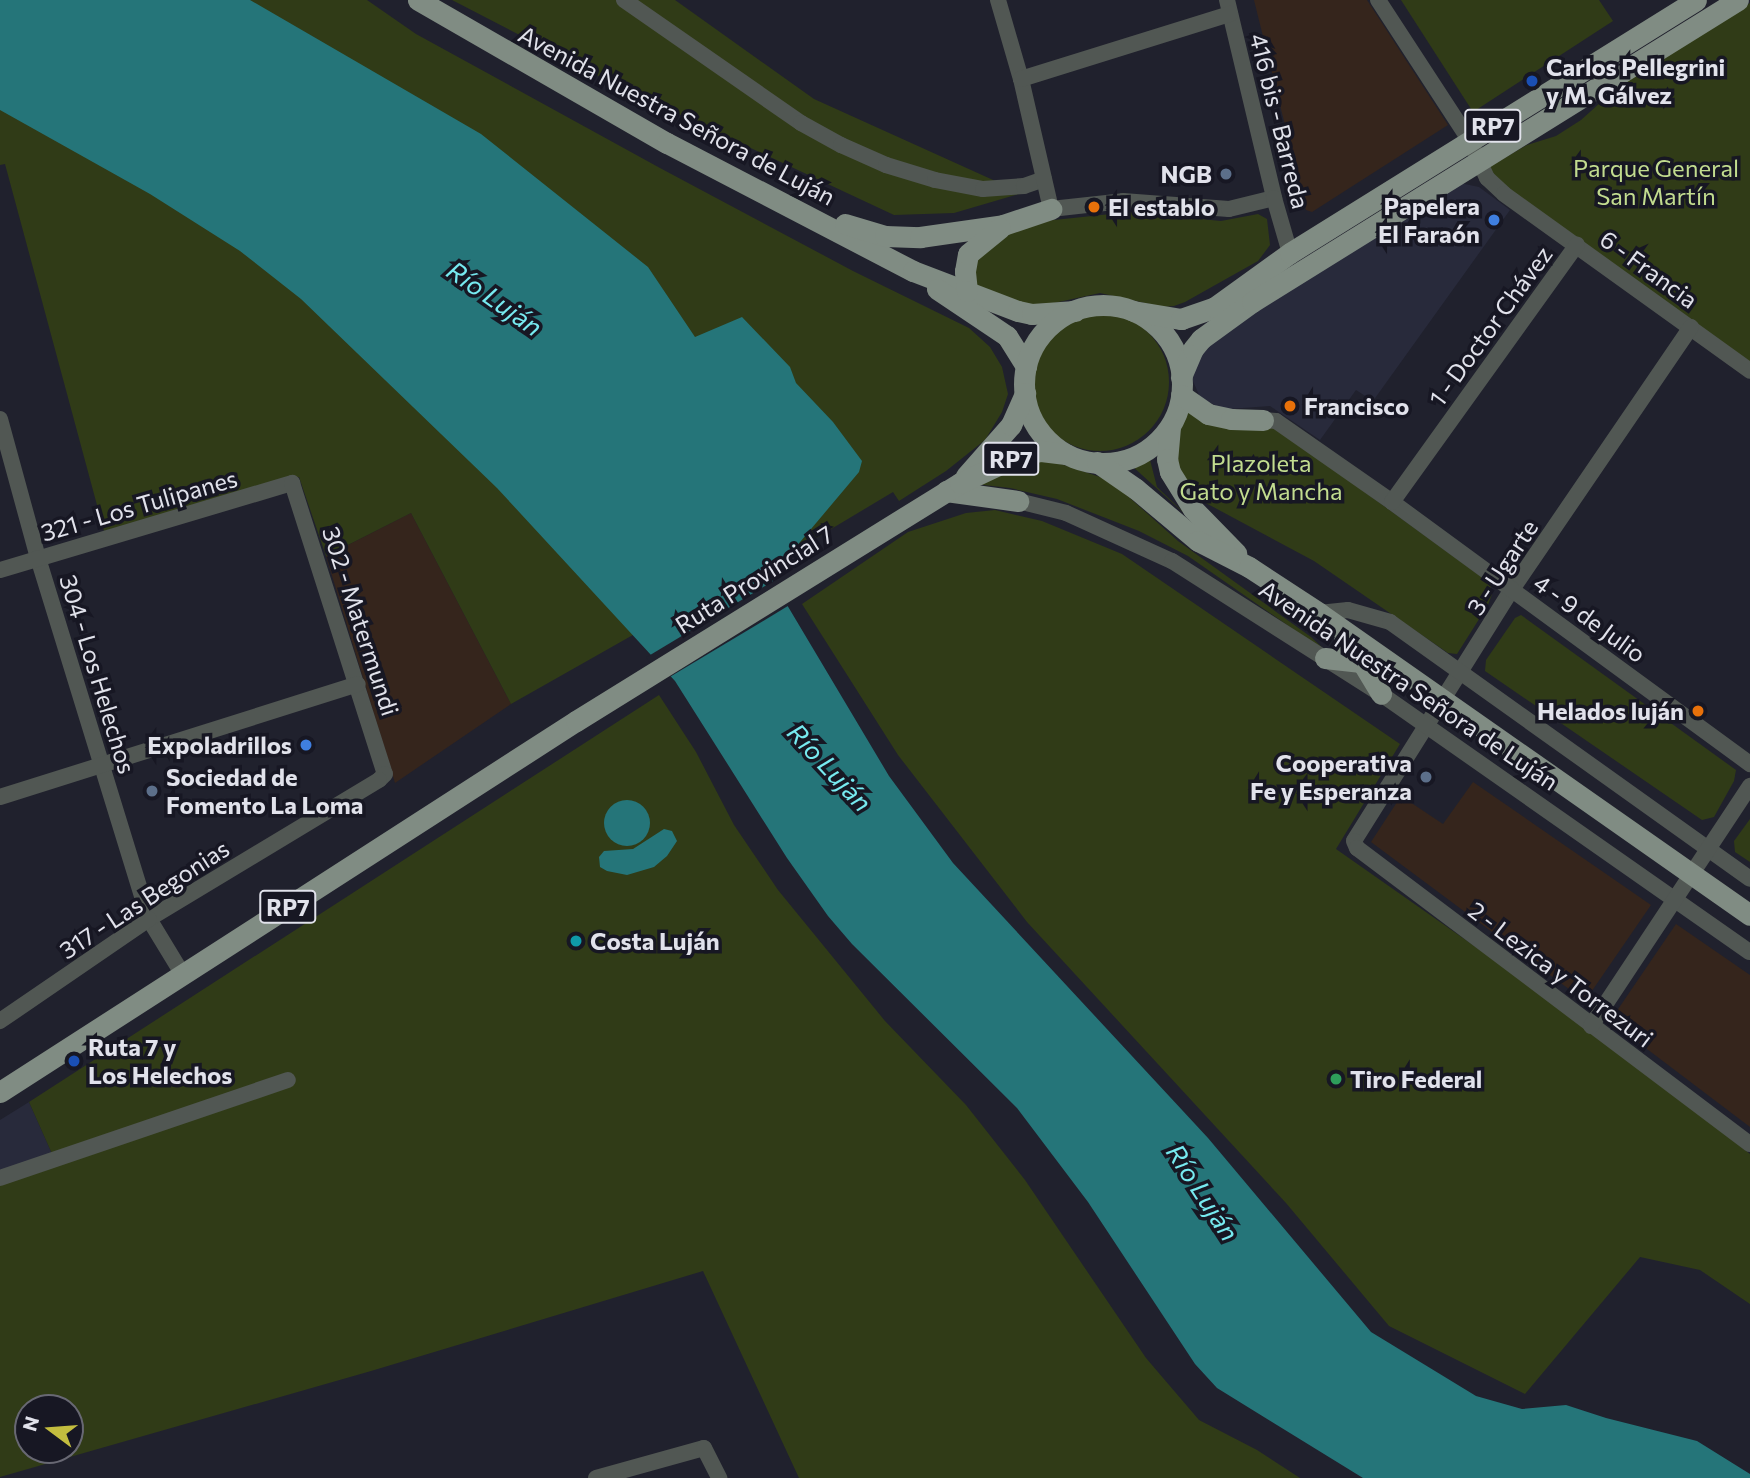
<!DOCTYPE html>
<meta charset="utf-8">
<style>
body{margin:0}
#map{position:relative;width:1750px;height:1478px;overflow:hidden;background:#20212d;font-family:Commissioner,sans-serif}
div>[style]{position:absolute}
.built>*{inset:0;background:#282a3b}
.industrial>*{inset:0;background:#35251c}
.green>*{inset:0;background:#303b17}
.round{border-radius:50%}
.water>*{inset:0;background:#257579}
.pier>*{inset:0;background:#20212d;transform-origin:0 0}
.minor>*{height:16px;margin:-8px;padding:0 8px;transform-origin:8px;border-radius:8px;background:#515753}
.major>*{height:21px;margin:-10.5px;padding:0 10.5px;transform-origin:10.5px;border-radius:10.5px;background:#808c83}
.major>.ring{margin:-10.5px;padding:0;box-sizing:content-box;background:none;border:21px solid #808c83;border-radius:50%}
.dots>*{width:19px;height:19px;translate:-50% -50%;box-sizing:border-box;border:4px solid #171723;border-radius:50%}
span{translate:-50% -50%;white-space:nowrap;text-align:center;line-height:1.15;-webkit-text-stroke:7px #171723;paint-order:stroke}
.shield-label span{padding:2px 5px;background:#171723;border:2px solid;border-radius:5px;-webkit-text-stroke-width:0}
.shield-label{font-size:23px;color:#e1e2eb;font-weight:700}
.poi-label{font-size:24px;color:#e1e2eb;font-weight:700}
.left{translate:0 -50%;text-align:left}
.right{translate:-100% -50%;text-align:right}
.street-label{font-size:24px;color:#e1e2eb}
.park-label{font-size:24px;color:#c2dc8f}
.water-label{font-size:26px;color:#77eaf0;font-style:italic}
.north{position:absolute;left:14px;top:1394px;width:70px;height:70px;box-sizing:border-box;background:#171723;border:2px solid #686873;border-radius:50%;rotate:286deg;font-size:19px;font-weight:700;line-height:28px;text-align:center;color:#e1e2eb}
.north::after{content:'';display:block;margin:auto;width:24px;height:32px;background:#c3bd3f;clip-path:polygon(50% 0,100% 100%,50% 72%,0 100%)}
</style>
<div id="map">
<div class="built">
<i style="clip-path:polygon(1460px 183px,1479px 187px,1510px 210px,1373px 401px,1356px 390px,1320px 440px,1270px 406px,1229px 409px,1218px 407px,1200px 397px,1192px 379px,1192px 369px,1204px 343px)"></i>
<i style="clip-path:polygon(29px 1102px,57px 1165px,0 1185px,0 1120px)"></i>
</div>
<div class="industrial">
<i style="clip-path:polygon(1254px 0,1367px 0,1448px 125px,1312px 212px,1306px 210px)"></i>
<i style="clip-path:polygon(411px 513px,511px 704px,395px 783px,326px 556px)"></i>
<i style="clip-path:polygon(1473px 782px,1651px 905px,1585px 1001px,1371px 842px,1401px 796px,1443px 824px)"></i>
<i style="clip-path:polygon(1676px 924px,1750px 975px,1750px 1127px,1610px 1021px)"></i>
</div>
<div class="green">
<i style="clip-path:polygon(41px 0,367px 0,416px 34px,660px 168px,853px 271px,969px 328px,990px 347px,1002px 367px,1008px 394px,1002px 412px,985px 440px,946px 471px,899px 501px,893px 492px,771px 565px,738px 488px)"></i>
<i style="clip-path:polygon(452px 0,675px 0,814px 99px,1022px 193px,954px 213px,894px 215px,612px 83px)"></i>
<i style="clip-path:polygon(1401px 0,1599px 0,1613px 21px,1473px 112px)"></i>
<i style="clip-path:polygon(1750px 3px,1750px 367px,1496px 183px,1489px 167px,1527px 145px,1556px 136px,1581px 120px,1620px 85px)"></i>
<i style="clip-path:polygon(0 85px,236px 223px,670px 614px,511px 704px,411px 513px,326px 556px,299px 477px,104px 531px,5px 164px,0 165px)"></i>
<i style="clip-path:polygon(1130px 212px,1221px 221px,1258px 214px,1267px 219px,1270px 245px,1258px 261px,1185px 302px,1174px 306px,1163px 307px,1100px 293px,1054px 303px,1020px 305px,976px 286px,971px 258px,986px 242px,1035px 222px)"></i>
<i class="round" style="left:1031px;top:313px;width:138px;height:138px"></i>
<i style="clip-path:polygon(1184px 406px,1278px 429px,1490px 583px,1492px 594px,1488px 605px,1457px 654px,1448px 653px,1314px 561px,1189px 494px,1178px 476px,1176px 428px)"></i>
<i style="clip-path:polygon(1149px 456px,1157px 487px,1197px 525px,1131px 465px)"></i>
<i style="clip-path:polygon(1046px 459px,1103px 478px,1121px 490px,1178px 541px,1311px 637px,1329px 654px,1188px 556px,1139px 531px,1057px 499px,1010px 488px,975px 484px,1009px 465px)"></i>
<i style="clip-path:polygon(995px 510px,1042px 521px,1122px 554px,1400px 744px,1336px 849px,1580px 1020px,1750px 1154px,1750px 1304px,1700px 1270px,1640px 1257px,1525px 1394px,1389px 1326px,1286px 1203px,1027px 922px,898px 755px,802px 604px,908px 532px,966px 513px)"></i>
<i style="clip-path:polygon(1521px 615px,1736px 770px,1734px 781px,1714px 817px,1702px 820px,1485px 671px,1486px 660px,1515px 618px)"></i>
<i style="clip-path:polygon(evenodd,659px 695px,696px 752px,734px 825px,778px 890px,885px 1021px,966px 1105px,1025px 1180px,1146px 1358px,1199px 1420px,1257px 1450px,1300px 1478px,799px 1478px,703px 1271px,371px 1371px,0 1477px,0 1185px,57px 1165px,29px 1102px,659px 695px,28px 1408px,70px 1408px,70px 1450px,28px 1450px,28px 1408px)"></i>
<i style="clip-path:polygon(1750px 819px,1750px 862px,1735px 852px,1734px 841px)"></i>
</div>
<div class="water">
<i style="clip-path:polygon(0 0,250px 0,481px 134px,648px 267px,695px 337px,742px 317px,790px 367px,796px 383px,833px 422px,862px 461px,859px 472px,790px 554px,765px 568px,889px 776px,953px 863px,1208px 1138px,1371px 1332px,1476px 1396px,1522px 1409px,1566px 1405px,1606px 1418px,1697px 1441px,1750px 1474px,1750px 1478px,1363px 1478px,1217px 1388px,1195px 1364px,1088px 1202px,1017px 1108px,852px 944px,828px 916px,787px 858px,675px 681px,497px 488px,301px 299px,240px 251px,150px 194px,0 110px)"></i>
<i class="round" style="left:604px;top:800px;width:46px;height:46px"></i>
<i style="clip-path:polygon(664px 829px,672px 831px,677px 841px,667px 856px,654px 867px,627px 875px,607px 871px,600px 867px,599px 857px,604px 851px,633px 849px)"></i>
</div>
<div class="pier">
<i style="left:775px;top:580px;width:29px;height:150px;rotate:59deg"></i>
</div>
<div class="minor">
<i style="left:624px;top:0;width:216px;rotate:34.8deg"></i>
<i style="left:801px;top:123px;width:46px;rotate:28.8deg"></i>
<i style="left:841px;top:145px;width:49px;rotate:24deg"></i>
<i style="left:886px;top:165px;width:51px;rotate:17deg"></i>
<i style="left:935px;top:180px;width:49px;rotate:10.6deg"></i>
<i style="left:983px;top:189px;width:41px;rotate:-4.2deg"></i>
<i style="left:1024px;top:186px;width:21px;rotate:-19deg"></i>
<i style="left:998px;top:0;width:82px;rotate:73.8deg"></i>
<i style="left:1021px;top:79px;width:133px;rotate:77deg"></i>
<i style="left:1051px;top:209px;width:72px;rotate:-6.3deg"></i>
<i style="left:1123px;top:201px;width:106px;rotate:4.3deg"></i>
<i style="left:1229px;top:209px;width:46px;rotate:-13.7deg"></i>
<i style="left:1227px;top:0;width:204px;rotate:76.6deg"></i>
<i style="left:1274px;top:198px;width:57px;rotate:73.8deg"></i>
<i style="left:1378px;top:0;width:168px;rotate:56.9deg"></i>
<i style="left:1470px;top:141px;width:41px;rotate:65.3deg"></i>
<i style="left:1487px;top:178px;width:23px;rotate:43deg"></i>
<i style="left:1504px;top:194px;width:303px;rotate:35.7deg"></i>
<i style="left:1021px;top:79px;width:219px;rotate:-17.3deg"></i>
<i style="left:1691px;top:327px;width:317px;rotate:124.3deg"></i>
<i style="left:1512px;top:589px;width:297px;rotate:122.1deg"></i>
<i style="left:1354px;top:841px;width:8px;rotate:67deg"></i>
<i style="left:1357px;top:848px;width:492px;rotate:37deg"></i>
<i style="left:0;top:419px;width:144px;rotate:74.7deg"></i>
<i style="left:38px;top:558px;width:378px;rotate:72.9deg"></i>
<i style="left:149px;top:919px;width:66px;rotate:58.7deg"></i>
<i style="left:1263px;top:420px;width:13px;rotate:4deg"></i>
<i style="left:1276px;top:421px;width:141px;rotate:34.9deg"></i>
<i style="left:1392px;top:502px;width:444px;rotate:36.2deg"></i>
<i style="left:1018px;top:501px;width:49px;rotate:14deg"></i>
<i style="left:1066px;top:513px;width:116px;rotate:24.4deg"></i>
<i style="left:1172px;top:561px;width:248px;rotate:32.5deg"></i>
<i style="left:1381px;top:694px;width:450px;rotate:35deg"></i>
<i style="left:1392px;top:502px;width:317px;rotate:-54.3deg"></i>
<i style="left:0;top:570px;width:305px;rotate:-16.6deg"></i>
<i style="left:292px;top:483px;width:305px;rotate:72.3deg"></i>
<i style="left:385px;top:774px;width:8px;rotate:135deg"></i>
<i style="left:379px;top:780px;width:269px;rotate:148.9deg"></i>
<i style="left:149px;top:919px;width:181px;rotate:145.6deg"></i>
<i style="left:1319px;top:613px;width:29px;rotate:-6deg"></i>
<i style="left:1348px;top:610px;width:44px;rotate:15.9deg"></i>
<i style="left:1390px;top:622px;width:442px;rotate:35.5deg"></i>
<i style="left:0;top:797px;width:375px;rotate:-17.5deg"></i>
<i style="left:1591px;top:1026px;width:288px;rotate:-56.5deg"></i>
<i style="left:0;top:1178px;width:304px;rotate:-18.8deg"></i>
<i style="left:596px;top:1478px;width:112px;rotate:-15.5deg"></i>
<i style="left:704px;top:1448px;width:34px;rotate:63deg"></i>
</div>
<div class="major">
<i style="left:418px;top:0;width:287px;rotate:29.9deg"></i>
<i style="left:667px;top:143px;width:277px;rotate:27.5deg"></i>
<i style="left:913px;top:271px;width:112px;rotate:20.9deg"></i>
<i style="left:1018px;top:311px;width:14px;rotate:12deg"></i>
<i style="left:1032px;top:314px;width:43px;rotate:-4deg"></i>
<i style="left:845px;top:224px;width:42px;rotate:16.7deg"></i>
<i style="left:885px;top:236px;width:35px;rotate:2deg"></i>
<i style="left:920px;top:237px;width:84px;rotate:-8.2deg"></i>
<i style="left:1003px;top:225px;width:51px;rotate:-18.4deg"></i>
<i style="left:937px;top:289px;width:84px;rotate:33.9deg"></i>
<i style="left:1007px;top:336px;width:36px;rotate:58deg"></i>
<i style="left:967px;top:291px;width:20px;rotate:-96deg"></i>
<i style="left:965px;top:271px;width:17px;rotate:-80deg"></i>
<i style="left:968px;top:254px;width:41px;rotate:-39.1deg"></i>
<i class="ring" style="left:1024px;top:305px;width:137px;height:137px"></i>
<i style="left:1133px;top:311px;width:49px;rotate:9.5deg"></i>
<i style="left:1181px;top:319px;width:36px;rotate:-19deg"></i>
<i style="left:1215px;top:307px;width:92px;rotate:-35.8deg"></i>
<i style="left:1290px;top:253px;width:478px;rotate:-31.9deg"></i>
<i style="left:1181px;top:377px;width:30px;rotate:-67deg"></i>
<i style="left:1193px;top:349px;width:13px;rotate:-51deg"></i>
<i style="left:1201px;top:339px;width:63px;rotate:-36deg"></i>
<i style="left:1252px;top:302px;width:572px;rotate:-31.86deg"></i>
<i style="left:1181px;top:395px;width:33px;rotate:35deg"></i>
<i style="left:1208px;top:414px;width:24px;rotate:12deg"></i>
<i style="left:1231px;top:419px;width:32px;rotate:2deg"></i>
<i style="left:1170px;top:427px;width:32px;rotate:95deg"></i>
<i style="left:1167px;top:459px;width:13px;rotate:77deg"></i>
<i style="left:1170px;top:472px;width:44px;rotate:58.1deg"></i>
<i style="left:1193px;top:509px;width:62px;rotate:45.7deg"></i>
<i style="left:1097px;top:462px;width:47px;rotate:34.7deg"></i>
<i style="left:1136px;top:489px;width:81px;rotate:40deg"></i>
<i style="left:1198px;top:541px;width:57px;rotate:27deg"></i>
<i style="left:1249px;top:567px;width:84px;rotate:33.3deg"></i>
<i style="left:1319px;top:613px;width:526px;rotate:35.02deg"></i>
<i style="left:966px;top:476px;width:68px;rotate:-48.6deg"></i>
<i style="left:1011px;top:425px;width:35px;rotate:-66deg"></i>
<i style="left:946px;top:491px;width:73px;rotate:7.9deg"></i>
<i style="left:1344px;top:640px;width:28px;rotate:51deg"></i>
<i style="left:1362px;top:662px;width:37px;rotate:59deg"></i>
<i style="left:1325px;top:658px;width:43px;rotate:6.6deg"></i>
<i style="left:0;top:1092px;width:685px;rotate:-32.79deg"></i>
<i style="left:576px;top:721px;width:452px;rotate:-31.8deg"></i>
<i style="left:960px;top:483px;width:63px;rotate:-25.3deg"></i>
<i style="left:1017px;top:456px;width:25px;rotate:-12deg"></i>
<i style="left:1041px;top:451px;width:25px;rotate:7deg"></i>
</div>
<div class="dots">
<i style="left:1532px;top:81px;background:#1a4fb4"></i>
<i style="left:1226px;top:174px;background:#5c6f8a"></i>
<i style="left:1094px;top:207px;background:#e8710a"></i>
<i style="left:1494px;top:220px;background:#3f7fe0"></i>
<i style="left:1290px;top:406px;background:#e8710a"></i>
<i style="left:1698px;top:711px;background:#e8710a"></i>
<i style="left:306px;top:745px;background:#3f7fe0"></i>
<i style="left:1426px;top:777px;background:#5c6f8a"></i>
<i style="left:152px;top:791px;background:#5c6f8a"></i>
<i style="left:576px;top:941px;background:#0f9aa8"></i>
<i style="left:74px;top:1061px;background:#1a4fb4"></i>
<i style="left:1336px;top:1079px;background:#2e9e5b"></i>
</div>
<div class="shield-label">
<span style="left:1493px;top:126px">RP7</span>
<span style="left:1011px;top:459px">RP7</span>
<span style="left:288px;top:907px">RP7</span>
</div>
<div class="poi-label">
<span class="left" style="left:1546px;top:81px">Carlos Pellegrini<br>y M. Gálvez</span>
<span class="right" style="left:1212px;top:174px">NGB</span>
<span class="right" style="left:1480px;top:220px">Papelera<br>El Faraón</span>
<span class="left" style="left:1108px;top:207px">El establo</span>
<span class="left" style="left:1304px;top:406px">Francisco</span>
<span class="right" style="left:1684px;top:711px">Helados luján</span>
<span class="right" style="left:292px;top:745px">Expoladrillos</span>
<span class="right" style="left:1412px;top:777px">Cooperativa<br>Fe y Esperanza</span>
<span class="left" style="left:166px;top:791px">Sociedad de<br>Fomento La Loma</span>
<span class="left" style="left:590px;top:941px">Costa Luján</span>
<span class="left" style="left:88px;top:1061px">Ruta 7 y<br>Los Helechos</span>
<span class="left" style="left:1350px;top:1079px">Tiro Federal</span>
</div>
<div class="street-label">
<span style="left:677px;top:115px;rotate:28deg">Avenida Nuestra Señora de Luján</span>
<span style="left:1280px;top:121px;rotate:76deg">416 bis - Barreda</span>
<span style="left:1649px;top:269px;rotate:36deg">6 - Francia</span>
<span style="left:1490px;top:326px;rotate:-54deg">1 - Doctor Chávez</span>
<span style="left:139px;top:505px;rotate:-16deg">321 - Los Tulipanes</span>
<span style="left:1502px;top:567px;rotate:-57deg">3 - Ugarte</span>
<span style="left:754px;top:579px;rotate:-32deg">Ruta Provincial 7</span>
<span style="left:1590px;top:618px;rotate:36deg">4 - 9 de Julio</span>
<span style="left:361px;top:621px;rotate:72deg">302 - Matermundi</span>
<span style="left:98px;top:674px;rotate:73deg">304 - Los Helechos</span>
<span style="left:1409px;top:685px;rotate:34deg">Avenida Nuestra Señora de Luján</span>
<span style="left:144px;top:899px;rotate:-33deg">317 - Las Begonias</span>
<span style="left:1561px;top:974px;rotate:37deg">2 - Lezica y Torrezuri</span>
</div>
<div class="park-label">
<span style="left:1656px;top:182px">Parque General<br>San Martín</span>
<span style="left:1261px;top:477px">Plazoleta<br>Gato y Mancha</span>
</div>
<div class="water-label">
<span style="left:495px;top:298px;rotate:35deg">Río Luján</span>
<span style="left:830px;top:767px;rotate:47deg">Río Luján</span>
<span style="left:1203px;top:1192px;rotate:57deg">Río Luján</span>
</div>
<div class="north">N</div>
</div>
